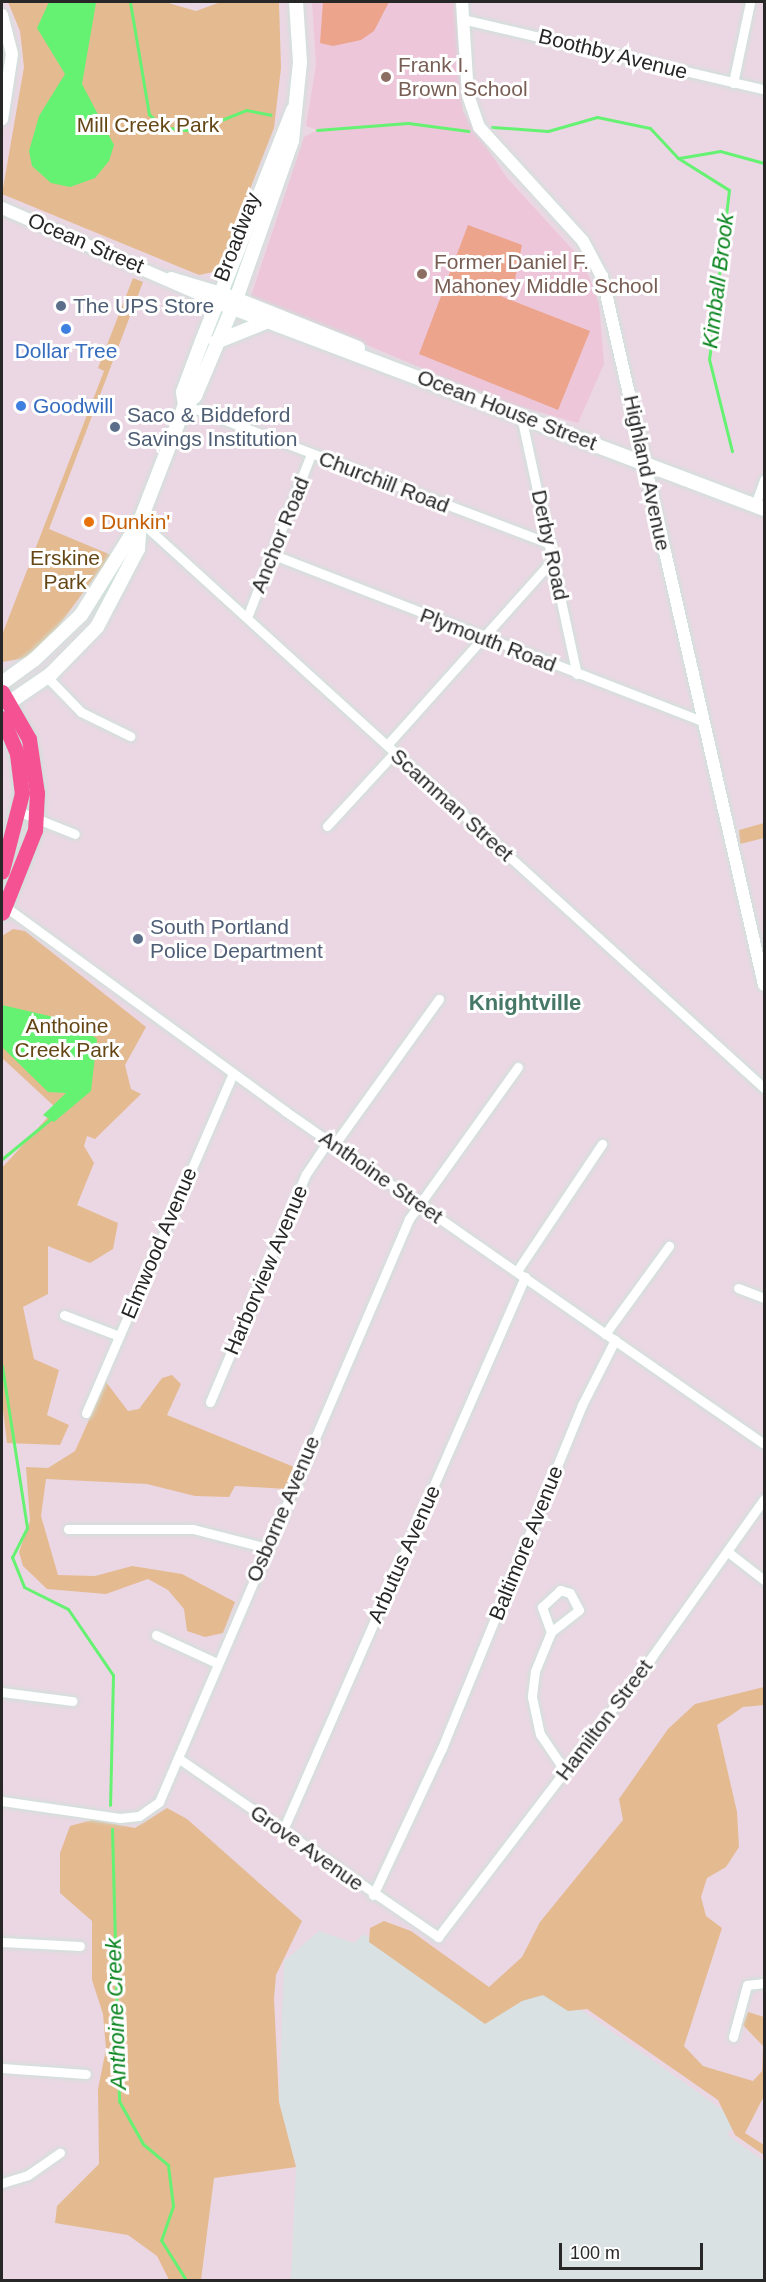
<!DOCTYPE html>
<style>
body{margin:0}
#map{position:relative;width:766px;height:2282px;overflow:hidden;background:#ebd7e3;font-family:Arial,sans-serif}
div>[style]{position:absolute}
.industrial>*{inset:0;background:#d9e1e2}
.education>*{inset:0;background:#edc6d9}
.green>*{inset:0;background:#e4ba91}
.pitch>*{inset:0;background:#eca58c}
.water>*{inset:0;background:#65f273}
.stream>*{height:3px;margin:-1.5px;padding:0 1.5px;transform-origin:1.5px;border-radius:1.5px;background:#65f273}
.roads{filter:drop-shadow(0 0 2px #cde1da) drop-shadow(0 0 2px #cde1da)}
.minor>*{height:9px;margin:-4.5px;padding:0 4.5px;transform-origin:4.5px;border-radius:4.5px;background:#fff}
.tertiary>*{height:12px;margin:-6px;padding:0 6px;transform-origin:6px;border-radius:6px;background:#fff}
.secondary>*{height:14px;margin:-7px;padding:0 7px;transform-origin:7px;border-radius:7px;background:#fff}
.primary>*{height:15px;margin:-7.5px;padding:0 7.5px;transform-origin:7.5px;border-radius:7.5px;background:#f55293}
.dots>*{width:16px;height:16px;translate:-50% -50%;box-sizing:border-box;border:3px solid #fff;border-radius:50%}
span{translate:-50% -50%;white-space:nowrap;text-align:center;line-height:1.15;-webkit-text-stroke:6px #fff;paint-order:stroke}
.street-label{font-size:21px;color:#272727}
.education-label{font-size:21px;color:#785e54}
.left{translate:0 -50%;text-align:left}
.park-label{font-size:21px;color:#654716}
.service-label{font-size:21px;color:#4e5e75}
.shop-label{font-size:21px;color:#366cbe}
.food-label{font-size:21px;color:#c56008}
.water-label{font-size:22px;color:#0a851f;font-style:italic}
.neighbourhood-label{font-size:22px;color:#477867;font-weight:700}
.frame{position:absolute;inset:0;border:3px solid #272727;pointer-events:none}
.scale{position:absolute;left:559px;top:2243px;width:144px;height:27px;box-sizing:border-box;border:3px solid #272727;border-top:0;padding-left:8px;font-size:18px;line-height:21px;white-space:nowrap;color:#272727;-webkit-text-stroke:4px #fff;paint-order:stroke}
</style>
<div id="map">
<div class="industrial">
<i style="clip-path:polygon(319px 1931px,354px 1943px,364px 1934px,486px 2017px,522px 1968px,737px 2120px,727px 2135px,764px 2161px,764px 2280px,291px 2280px,296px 2167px,279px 2102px,284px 1961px)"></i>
</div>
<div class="education">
<i style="clip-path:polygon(312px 2px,455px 2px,463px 112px,507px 178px,583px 261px,599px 303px,604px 364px,578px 423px,497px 400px,251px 296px,304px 137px,317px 130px,306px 126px,316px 65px)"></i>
</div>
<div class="green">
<i style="clip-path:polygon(8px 2px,165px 2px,196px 11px,221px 2px,279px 2px,281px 68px,274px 128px,218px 271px,199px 275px,2px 194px,24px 67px,20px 31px)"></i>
<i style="clip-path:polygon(133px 278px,143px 282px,49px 529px,111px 555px,51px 636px,25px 658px,2px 662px,2px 635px,104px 371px,98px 368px)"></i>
<i style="clip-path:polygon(764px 823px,764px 838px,740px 844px,739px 830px)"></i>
<i style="clip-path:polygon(13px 929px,25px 931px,146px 1027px,125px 1065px,131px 1089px,141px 1094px,95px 1139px,87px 1136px,84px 1146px,94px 1163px,77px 1205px,118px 1223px,113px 1249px,90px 1263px,48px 1246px,48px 1294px,23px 1307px,34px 1359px,59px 1370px,47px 1415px,69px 1425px,60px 1445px,7px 1443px,2px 1401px,2px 1168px,56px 1108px,2px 1058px,2px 936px)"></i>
<i style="clip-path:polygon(172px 1375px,181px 1384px,167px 1415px,294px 1467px,286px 1489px,235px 1486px,229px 1497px,195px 1496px,147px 1484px,46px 1479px,41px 1516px,58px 1575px,95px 1576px,132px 1566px,182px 1574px,235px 1602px,223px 1633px,205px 1637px,187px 1631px,184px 1609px,168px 1590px,148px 1579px,106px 1594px,47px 1589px,23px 1566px,19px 1552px,30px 1521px,26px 1467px,48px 1468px,75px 1451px,106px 1382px,128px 1411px,139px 1409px,162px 1378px)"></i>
<i style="clip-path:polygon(764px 1687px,764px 1705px,743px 1707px,717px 1725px,737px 1812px,739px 1847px,726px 1867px,707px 1878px,701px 1897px,706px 1916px,722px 1928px,684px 2046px,703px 2066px,753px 2081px,762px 2071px,763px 2046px,743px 2025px,748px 2012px,764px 2017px,764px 2096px,745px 2133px,764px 2145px,764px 2155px,735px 2135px,718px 2100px,587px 2009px,568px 2011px,543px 1995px,522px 2001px,485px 2024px,369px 1942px,370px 1928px,384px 1921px,411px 1931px,489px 1987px,522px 1957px,540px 1922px,623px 1820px,619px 1799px,668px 1729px,695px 1704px)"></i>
<i style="clip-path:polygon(167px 1808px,187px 1819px,302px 1921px,276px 1975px,274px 1998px,279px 2102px,296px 2167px,214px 2178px,201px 2280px,169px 2280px,157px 2256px,128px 2235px,55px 2223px,57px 2206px,99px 2164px,98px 2089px,106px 2049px,103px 2014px,92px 1980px,92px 1921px,60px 1893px,60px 1853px,70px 1826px,92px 1820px,135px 1828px)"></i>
</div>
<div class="pitch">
<i style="clip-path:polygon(323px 2px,389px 2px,374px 31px,361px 40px,333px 46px,320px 43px)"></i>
<i style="clip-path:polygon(468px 225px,522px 245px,515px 279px,498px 295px,590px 331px,558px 410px,419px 354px)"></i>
</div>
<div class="water">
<i style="clip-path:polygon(49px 2px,96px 3px,82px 84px,114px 145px,109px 161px,95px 178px,70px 187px,51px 183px,32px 166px,29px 151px,39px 116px,65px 74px,37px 28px)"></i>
<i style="clip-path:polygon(2px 1005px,71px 1021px,97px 1039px,91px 1091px,54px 1122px,43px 1115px,66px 1093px,48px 1092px,2px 1047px)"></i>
</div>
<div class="stream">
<i style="left:130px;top:2px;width:114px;rotate:80.4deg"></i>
<i style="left:149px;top:114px;width:13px;rotate:45deg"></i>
<i style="left:492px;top:127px;width:56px;rotate:4.1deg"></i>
<i style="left:548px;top:131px;width:51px;rotate:-15.9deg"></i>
<i style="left:597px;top:117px;width:54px;rotate:11.7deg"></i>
<i style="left:650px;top:128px;width:41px;rotate:47deg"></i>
<i style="left:678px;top:158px;width:60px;rotate:32.1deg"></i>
<i style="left:729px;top:190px;width:170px;rotate:96.7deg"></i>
<i style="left:709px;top:359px;width:95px;rotate:76deg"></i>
<i style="left:170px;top:128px;width:24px;rotate:7deg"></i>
<i style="left:194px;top:131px;width:56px;rotate:-22deg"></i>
<i style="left:246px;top:110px;width:25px;rotate:11deg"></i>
<i style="left:317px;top:130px;width:91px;rotate:-4.4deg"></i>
<i style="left:408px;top:123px;width:61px;rotate:7.6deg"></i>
<i style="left:679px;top:158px;width:42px;rotate:-9.7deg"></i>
<i style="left:720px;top:151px;width:46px;rotate:15.3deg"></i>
<i style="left:2px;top:1159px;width:66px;rotate:-39.5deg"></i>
<i style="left:2px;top:1366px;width:164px;rotate:81.2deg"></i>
<i style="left:27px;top:1528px;width:33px;rotate:117deg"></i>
<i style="left:12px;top:1557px;width:32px;rotate:68deg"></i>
<i style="left:24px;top:1587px;width:49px;rotate:26.6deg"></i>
<i style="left:68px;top:1609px;width:80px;rotate:55.7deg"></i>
<i style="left:113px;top:1675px;width:130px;rotate:91.3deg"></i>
<i style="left:112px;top:1829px;width:272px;rotate:88.5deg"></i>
<i style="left:119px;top:2101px;width:49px;rotate:60.8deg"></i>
<i style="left:143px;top:2144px;width:33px;rotate:40deg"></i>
<i style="left:168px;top:2165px;width:41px;rotate:83deg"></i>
<i style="left:173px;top:2206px;width:36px;rotate:109deg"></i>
<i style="left:161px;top:2240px;width:47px;rotate:58deg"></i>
</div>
<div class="roads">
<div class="minor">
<i style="left:462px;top:19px;width:310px;rotate:13.1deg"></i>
<i style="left:733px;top:83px;width:83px;rotate:-78.1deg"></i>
<i style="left:185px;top:405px;width:391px;rotate:20.8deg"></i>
<i style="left:521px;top:416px;width:264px;rotate:77.8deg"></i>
<i style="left:755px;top:505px;width:27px;rotate:-70deg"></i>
<i style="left:140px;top:521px;width:843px;rotate:42.26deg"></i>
<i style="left:274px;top:555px;width:460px;rotate:21.2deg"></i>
<i style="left:248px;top:615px;width:173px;rotate:-68.6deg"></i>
<i style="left:47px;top:677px;width:49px;rotate:45.8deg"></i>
<i style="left:81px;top:712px;width:55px;rotate:26.1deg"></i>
<i style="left:387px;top:745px;width:251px;rotate:-48.2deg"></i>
<i style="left:20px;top:812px;width:59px;rotate:21.8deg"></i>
<i style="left:327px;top:826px;width:100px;rotate:-47.4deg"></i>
<i style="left:3px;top:905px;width:349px;rotate:36.1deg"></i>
<i style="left:285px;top:1111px;width:583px;rotate:34.81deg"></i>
<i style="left:334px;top:1145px;width:180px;rotate:-54.3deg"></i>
<i style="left:517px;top:1271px;width:153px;rotate:-56.2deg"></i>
<i style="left:738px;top:1288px;width:28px;rotate:21deg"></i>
<i style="left:64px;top:1315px;width:59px;rotate:20.9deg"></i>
<i style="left:605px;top:1334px;width:109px;rotate:-54deg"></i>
<i style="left:210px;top:1402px;width:247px;rotate:-67.2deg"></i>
<i style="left:306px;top:1174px;width:40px;rotate:-56deg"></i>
<i style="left:86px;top:1413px;width:369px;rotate:-66.6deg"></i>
<i style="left:68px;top:1529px;width:125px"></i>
<i style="left:193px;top:1529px;width:76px;rotate:14.4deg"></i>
<i style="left:728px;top:1552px;width:46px;rotate:37.9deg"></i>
<i style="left:560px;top:1590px;width:10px;rotate:17deg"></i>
<i style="left:570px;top:1593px;width:19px;rotate:62deg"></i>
<i style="left:579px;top:1610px;width:36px;rotate:142deg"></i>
<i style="left:551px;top:1632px;width:27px;rotate:-110deg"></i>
<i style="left:542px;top:1607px;width:25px;rotate:-43deg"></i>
<i style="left:551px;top:1632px;width:42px;rotate:112.3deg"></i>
<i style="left:535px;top:1671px;width:26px;rotate:97deg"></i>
<i style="left:532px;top:1697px;width:38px;rotate:78deg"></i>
<i style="left:540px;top:1734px;width:45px;rotate:56deg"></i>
<i style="left:156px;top:1635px;width:67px;rotate:24.7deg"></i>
<i style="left:2px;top:1692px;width:71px;rotate:7.3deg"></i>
<i style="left:178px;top:1758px;width:316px;rotate:34.5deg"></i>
<i style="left:438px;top:1937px;width:351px;rotate:-52.6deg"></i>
<i style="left:651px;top:1658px;width:195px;rotate:-54.6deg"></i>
<i style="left:2px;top:1801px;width:119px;rotate:8.2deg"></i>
<i style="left:120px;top:1818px;width:19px;rotate:-6deg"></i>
<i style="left:139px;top:1816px;width:24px;rotate:-35deg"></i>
<i style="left:159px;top:1802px;width:634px;rotate:-66.79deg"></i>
<i style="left:409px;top:1219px;width:187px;rotate:-54.4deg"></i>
<i style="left:283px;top:1830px;width:604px;rotate:-66.37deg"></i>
<i style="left:373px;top:1895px;width:162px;rotate:-64.9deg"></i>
<i style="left:442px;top:1748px;width:370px;rotate:-67.8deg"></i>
<i style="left:582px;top:1405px;width:73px;rotate:-63.1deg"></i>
<i style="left:2px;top:1942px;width:78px;rotate:2.9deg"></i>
<i style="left:733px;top:2037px;width:54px;rotate:-74.9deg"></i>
<i style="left:747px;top:1985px;width:17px;rotate:-7deg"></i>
<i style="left:2px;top:2068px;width:84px;rotate:4.1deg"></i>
<i style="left:2px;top:2183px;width:27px;rotate:-17deg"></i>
<i style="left:28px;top:2175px;width:39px;rotate:-35deg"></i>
</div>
<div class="tertiary">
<i style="left:462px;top:2px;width:93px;rotate:86.3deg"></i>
<i style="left:468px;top:95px;width:34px;rotate:71deg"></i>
<i style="left:479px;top:127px;width:154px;rotate:47.6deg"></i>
<i style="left:583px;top:241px;width:40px;rotate:62deg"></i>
<i style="left:602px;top:276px;width:727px;rotate:77.13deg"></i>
<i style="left:2px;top:15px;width:40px;rotate:75.6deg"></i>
<i style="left:12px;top:54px;width:66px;rotate:98.7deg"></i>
<i style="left:2px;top:208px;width:235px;rotate:23.6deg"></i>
<i style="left:171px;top:278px;width:52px;rotate:16.7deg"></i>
</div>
<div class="secondary">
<i style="left:228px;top:296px;width:140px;rotate:21.8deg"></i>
<i style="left:217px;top:302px;width:585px;rotate:20.73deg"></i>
<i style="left:216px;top:342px;width:51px;rotate:-22deg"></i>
<i style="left:185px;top:405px;width:13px;rotate:-42deg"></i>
<i style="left:195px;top:396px;width:105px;rotate:-67.1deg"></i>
<i style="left:236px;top:299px;width:168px;rotate:-70.5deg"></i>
<i style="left:292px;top:141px;width:79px;rotate:-84.2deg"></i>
<i style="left:300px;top:62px;width:60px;rotate:-93.8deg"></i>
<i style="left:2px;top:683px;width:39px;rotate:-36deg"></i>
<i style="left:34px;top:660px;width:65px;rotate:-43.8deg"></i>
<i style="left:81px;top:615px;width:111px;rotate:-57.9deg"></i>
<i style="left:140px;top:521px;width:124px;rotate:-68.8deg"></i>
<i style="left:185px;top:405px;width:13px;rotate:-99deg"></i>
<i style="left:183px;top:392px;width:54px;rotate:-69.6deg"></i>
<i style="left:202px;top:341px;width:248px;rotate:-68.5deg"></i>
<i style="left:10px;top:702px;width:50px;rotate:-34.3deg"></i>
<i style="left:51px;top:674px;width:66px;rotate:-45.6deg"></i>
<i style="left:97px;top:627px;width:88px;rotate:-62.3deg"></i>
<i style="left:138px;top:549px;width:26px;rotate:-86deg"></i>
</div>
<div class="primary">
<i style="left:2px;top:692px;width:54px;rotate:60.1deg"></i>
<i style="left:29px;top:739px;width:55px;rotate:81.6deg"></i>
<i style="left:37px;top:793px;width:37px;rotate:93deg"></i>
<i style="left:35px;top:830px;width:89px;rotate:111.7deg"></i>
<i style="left:2px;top:718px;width:39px;rotate:67deg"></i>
<i style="left:17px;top:754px;width:39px;rotate:83deg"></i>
<i style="left:22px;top:793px;width:81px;rotate:104.4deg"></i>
</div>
</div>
<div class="dots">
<i style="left:386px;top:77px;background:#8d6e63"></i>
<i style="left:422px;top:274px;background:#8d6e63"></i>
<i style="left:61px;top:306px;background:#5c6f8a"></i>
<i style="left:66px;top:329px;background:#3f7fe0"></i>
<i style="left:21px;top:406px;background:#3f7fe0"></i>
<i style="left:115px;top:427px;background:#5c6f8a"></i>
<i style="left:89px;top:522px;background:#e8710a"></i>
<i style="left:138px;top:939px;background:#5c6f8a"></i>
</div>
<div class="street-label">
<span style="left:613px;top:54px;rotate:14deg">Boothby Avenue</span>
<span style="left:237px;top:237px;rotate:-69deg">Broadway</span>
<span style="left:86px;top:243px;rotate:23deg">Ocean Street</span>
<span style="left:507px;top:410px;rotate:21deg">Ocean House Street</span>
<span style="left:647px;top:473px;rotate:78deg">Highland Avenue</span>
<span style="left:384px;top:482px;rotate:21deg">Churchill Road</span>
<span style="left:280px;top:535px;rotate:-68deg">Anchor Road</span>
<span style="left:550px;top:545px;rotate:78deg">Derby Road</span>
<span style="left:488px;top:640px;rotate:21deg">Plymouth Road</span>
<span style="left:452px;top:805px;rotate:42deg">Scamman Street</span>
<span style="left:381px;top:1177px;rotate:35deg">Anthoine Street</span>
<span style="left:159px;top:1243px;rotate:-67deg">Elmwood Avenue</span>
<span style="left:266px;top:1270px;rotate:-67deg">Harborview Avenue</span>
<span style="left:283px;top:1509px;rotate:-67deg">Osborne Avenue</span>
<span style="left:526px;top:1543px;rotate:-68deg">Baltimore Avenue</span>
<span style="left:404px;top:1554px;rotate:-66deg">Arbutus Avenue</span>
<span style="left:604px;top:1720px;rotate:-53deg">Hamilton Street</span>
<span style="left:307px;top:1848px;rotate:35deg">Grove Avenue</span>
</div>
<div class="education-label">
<span class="left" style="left:398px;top:77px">Frank I.<br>Brown School</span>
<span class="left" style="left:434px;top:274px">Former Daniel F.<br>Mahoney Middle School</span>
</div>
<div class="park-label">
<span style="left:148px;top:125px">Mill Creek Park</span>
<span style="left:65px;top:570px">Erskine<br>Park</span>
<span style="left:67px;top:1038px">Anthoine<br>Creek Park</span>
</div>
<div class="service-label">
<span class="left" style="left:73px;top:306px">The UPS Store</span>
<span class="left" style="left:127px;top:427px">Saco &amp; Biddeford<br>Savings Institution</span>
<span class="left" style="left:150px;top:939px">South Portland<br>Police Department</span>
</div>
<div class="shop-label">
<span style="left:66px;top:351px">Dollar Tree</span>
<span class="left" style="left:33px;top:406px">Goodwill</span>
</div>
<div class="food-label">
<span class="left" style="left:101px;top:522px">Dunkin'</span>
</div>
<div class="water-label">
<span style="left:718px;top:281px;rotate:-83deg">Kimball Brook</span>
<span style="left:116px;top:2014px;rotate:-92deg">Anthoine Creek</span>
</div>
<div class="neighbourhood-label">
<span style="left:525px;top:1003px">Knightville</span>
</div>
<div class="frame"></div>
<div class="scale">100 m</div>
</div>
